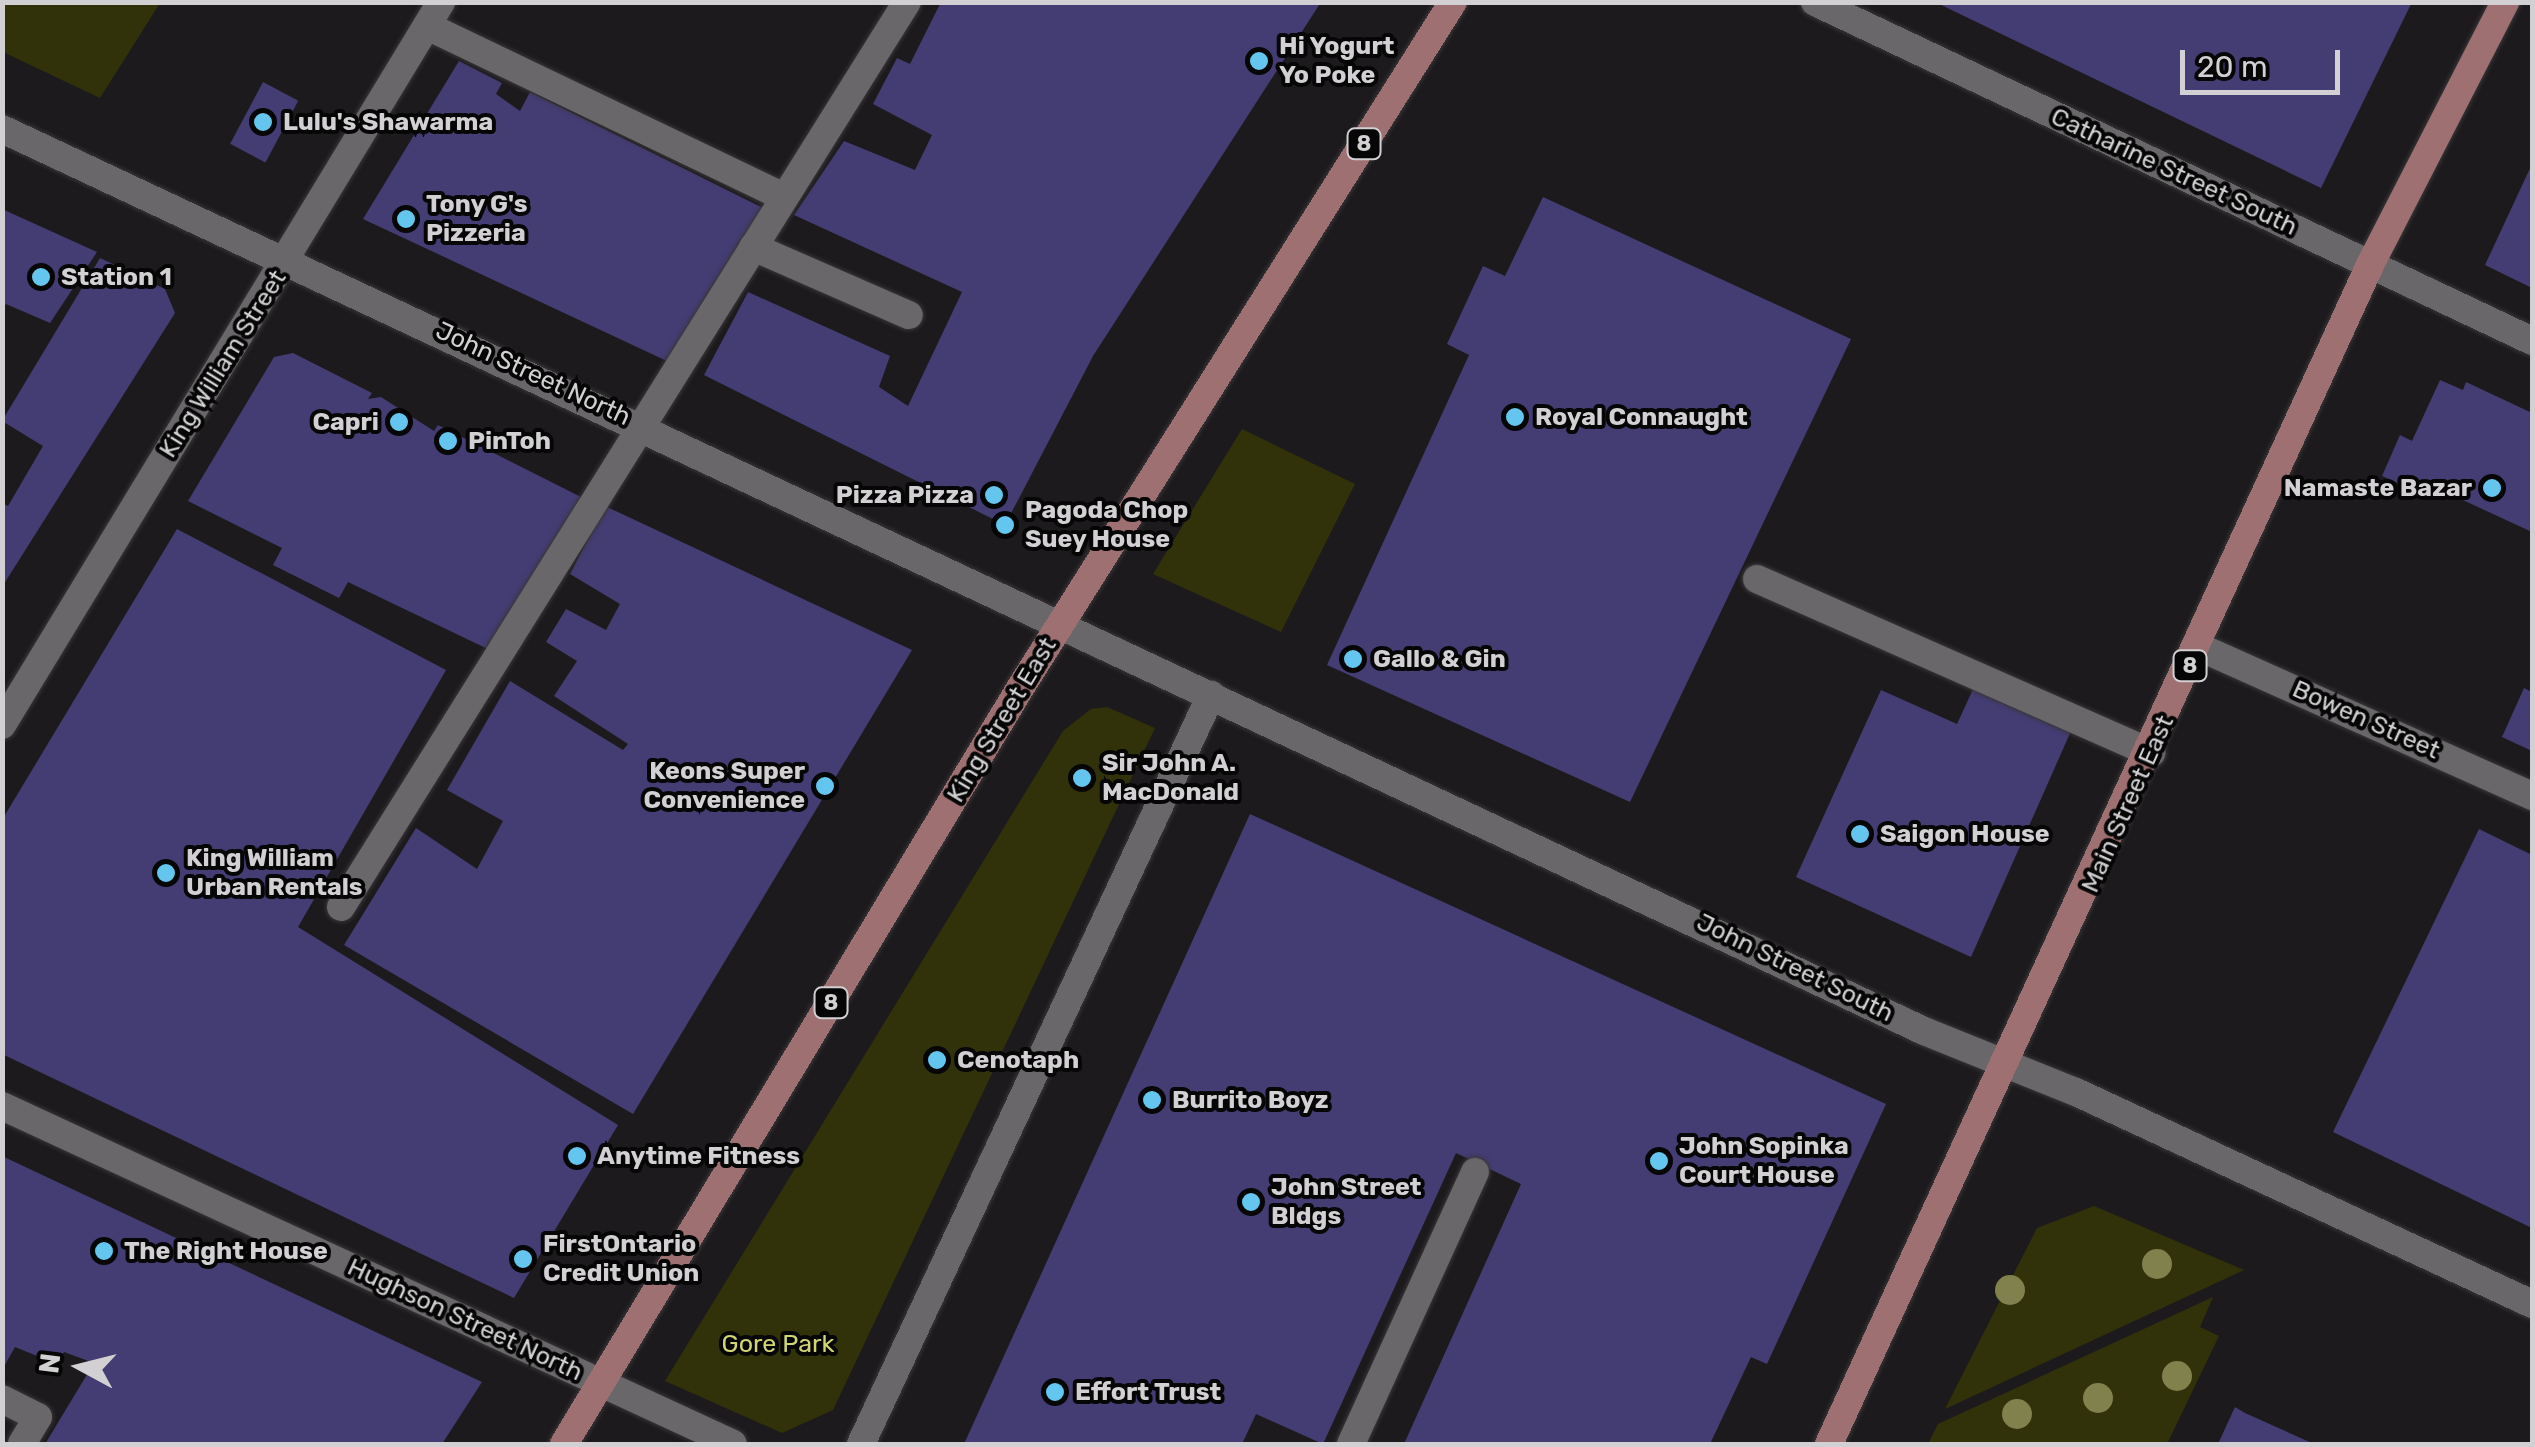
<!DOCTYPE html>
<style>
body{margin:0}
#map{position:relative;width:2535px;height:1447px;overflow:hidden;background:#1d1a1d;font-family:Rubik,sans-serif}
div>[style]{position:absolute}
.green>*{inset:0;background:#31320a}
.building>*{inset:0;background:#443d74;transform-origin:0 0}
.roads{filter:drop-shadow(0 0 2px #383638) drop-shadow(0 0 2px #383638)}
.service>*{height:28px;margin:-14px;padding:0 14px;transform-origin:14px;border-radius:14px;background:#6a676a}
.pedestrian>*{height:28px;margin:-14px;padding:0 14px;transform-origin:14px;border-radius:14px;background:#6a676a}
.minor>*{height:28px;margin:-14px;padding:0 14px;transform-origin:14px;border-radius:14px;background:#6a676a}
.tertiary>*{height:28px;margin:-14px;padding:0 14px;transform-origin:14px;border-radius:14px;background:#6a676a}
.secondary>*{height:28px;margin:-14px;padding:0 14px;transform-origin:14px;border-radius:14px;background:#6a676a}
.primary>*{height:28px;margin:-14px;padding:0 14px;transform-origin:14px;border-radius:14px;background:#9e7072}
.trees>*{width:30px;height:30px;margin:-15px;border-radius:50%;background:#80814d}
.dots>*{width:28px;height:28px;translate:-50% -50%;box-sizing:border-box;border:5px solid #060606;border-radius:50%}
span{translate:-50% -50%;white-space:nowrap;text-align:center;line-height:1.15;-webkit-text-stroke:8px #060606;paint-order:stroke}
.shield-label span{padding:2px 8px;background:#060606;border:2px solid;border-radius:8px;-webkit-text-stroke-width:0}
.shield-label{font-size:22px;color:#d2d0d2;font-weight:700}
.poi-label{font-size:25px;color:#d2d0d2;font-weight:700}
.left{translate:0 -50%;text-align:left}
.right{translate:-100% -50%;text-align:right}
.street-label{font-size:25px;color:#d2d0d2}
.park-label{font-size:25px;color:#d1d574}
.frame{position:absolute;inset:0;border:5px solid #d2d0d2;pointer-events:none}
.north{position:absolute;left:30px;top:1317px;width:100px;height:100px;-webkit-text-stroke:8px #060606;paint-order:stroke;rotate:277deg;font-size:28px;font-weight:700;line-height:40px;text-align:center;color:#d2d0d2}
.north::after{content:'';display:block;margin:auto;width:35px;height:45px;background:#d2d0d2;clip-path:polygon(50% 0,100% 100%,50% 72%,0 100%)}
.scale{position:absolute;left:2180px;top:50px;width:160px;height:45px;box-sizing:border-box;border:5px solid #d2d0d2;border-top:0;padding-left:12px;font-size:30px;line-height:35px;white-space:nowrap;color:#d2d0d2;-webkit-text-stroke:8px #060606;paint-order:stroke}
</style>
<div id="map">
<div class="green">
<i style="clip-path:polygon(2px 3px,3px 2px,160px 3px,100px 98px,3px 52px)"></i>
<i style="clip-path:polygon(1242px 429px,1355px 484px,1281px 632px,1153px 574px)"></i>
<i style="clip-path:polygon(1107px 707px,1155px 728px,833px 1410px,782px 1433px,665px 1381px,1063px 731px,1091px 709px)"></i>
<i style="clip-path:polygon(2094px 1206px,2244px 1270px,1945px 1409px,2037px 1228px)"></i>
<i style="clip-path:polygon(2213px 1297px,2200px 1327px,2219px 1336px,2167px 1444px,1928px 1444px,1938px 1424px)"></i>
</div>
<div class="building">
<i style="clip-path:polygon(941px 2px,1321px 2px,1093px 356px,1005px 525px,704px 375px,748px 292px,890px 356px,879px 387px,908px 406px,962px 292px,794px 215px,844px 141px,915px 170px,932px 135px,873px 104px,897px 58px,910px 64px)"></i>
<i style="clip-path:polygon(1935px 2px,2412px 2px,2321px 188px)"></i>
<i style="clip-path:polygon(459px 61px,502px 83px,496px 94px,520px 111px,530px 92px,763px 208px,669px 362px,363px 219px)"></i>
<i style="left:263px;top:82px;width:40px;height:70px;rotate:28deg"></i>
<i style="clip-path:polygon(2532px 164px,2532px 288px,2485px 265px)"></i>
<i style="clip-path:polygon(1543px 197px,1851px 339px,1630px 802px,1327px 665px,1469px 355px,1447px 344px,1483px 266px,1505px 276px)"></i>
<i style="clip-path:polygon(2px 209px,97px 252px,50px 323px,6px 304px,2px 311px)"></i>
<i style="clip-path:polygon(100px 258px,165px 289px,175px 313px,2px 587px,2px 503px,8px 506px,43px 446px,2px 421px)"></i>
<i style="clip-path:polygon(293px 353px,372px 393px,368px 399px,381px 397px,434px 431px,438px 425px,581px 497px,494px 652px,348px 582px,339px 598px,273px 565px,282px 548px,188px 501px,274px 357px)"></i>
<i style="clip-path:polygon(2440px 380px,2463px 390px,2466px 382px,2532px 413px,2532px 532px,2426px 483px,2421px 493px,2382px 476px,2400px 435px,2412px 441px)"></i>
<i style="clip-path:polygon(605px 506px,912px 650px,633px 1114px,344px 945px,416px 828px,477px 869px,503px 821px,447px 790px,510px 681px,623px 750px,628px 744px,554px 696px,577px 661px,546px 642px,566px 609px,606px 630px,620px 604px,570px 574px)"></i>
<i style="clip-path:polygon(177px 529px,446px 670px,298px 927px,618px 1125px,514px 1298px,2px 1054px,2px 820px)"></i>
<i style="clip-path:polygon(1974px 687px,2071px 731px,1971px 957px,1796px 877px,1881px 690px,1957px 724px)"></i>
<i style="clip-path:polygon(2524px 688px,2532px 692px,2532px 751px,2502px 737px)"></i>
<i style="clip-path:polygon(1250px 814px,1886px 1104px,1767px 1364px,1751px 1357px,1710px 1444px,1404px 1444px,1521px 1184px,1456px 1153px,1323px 1444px,1256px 1414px,1242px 1444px,964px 1444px)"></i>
<i style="clip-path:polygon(2479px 829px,2532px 855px,2532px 1228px,2333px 1132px)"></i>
<i style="clip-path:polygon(2px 1156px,482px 1382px,442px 1444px,45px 1444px,94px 1363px,64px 1352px,57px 1364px,15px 1347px,2px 1370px)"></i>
<i style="clip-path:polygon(2235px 1407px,2245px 1413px,2314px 1444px,2218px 1444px)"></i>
</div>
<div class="roads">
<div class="service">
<i style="left:427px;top:26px;width:396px;rotate:25.6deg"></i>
<i style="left:753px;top:247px;width:170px;rotate:23.6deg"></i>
<i style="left:1757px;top:579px;width:431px;rotate:23.8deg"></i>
<i style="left:341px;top:907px;width:1067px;rotate:-57.98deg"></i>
<i style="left:2px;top:1399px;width:40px;rotate:26.6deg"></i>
<i style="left:38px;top:1417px;width:31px;rotate:121deg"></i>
<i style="left:1351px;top:1444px;width:299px;rotate:-65.5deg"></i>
</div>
<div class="pedestrian">
<i style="left:861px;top:1444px;width:827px;rotate:-64.95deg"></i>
</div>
<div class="minor">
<i style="left:2199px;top:647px;width:365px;rotate:24.1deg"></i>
<i style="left:2px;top:725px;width:846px;rotate:-58.73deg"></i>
</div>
<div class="tertiary">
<i style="left:1815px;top:2px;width:793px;rotate:25.3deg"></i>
<i style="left:2px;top:1106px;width:805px;rotate:24.81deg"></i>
</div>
<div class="secondary">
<i style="left:2px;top:129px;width:2123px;rotate:25.14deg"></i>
<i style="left:1924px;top:1031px;width:164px;rotate:21.9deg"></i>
<i style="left:2076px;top:1092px;width:503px;rotate:24.93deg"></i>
</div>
<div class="primary">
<i style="left:564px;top:1444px;width:881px;rotate:-58.89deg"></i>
<i style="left:1019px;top:690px;width:813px;rotate:-57.76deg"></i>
<i style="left:1829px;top:1444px;width:1297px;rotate:-65.35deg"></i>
<i style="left:2370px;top:265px;width:296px;rotate:-62.8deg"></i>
</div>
</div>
<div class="trees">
<i style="left:2157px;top:1264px"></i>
<i style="left:2010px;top:1290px"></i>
<i style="left:2177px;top:1376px"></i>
<i style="left:2098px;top:1398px"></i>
<i style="left:2017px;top:1414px"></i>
</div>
<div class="dots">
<i style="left:1259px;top:61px;background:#64c5ee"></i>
<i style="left:263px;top:122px;background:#64c5ee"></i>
<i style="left:406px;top:219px;background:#64c5ee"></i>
<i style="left:41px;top:277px;background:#64c5ee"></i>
<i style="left:1515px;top:417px;background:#64c5ee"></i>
<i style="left:399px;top:422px;background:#64c5ee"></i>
<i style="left:448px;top:441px;background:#64c5ee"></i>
<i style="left:2492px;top:488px;background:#64c5ee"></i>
<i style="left:994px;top:495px;background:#64c5ee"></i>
<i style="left:1005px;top:525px;background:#64c5ee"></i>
<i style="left:1353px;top:659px;background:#64c5ee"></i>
<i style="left:1082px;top:778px;background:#64c5ee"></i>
<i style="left:825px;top:786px;background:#64c5ee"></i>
<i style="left:1860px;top:834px;background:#64c5ee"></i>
<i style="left:166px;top:873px;background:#64c5ee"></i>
<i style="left:937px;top:1060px;background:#64c5ee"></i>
<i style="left:1152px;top:1100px;background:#64c5ee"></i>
<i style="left:577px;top:1156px;background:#64c5ee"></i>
<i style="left:1659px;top:1161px;background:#64c5ee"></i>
<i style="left:1251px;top:1202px;background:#64c5ee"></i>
<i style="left:104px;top:1251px;background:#64c5ee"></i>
<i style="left:523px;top:1259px;background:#64c5ee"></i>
<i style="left:1055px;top:1392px;background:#64c5ee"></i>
</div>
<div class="shield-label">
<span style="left:1364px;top:144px">8</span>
<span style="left:2190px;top:666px">8</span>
<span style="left:831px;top:1003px">8</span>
</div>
<div class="poi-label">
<span class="left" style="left:1279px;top:61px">Hi Yogurt<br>Yo Poke</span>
<span class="left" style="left:283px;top:122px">Lulu's Shawarma</span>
<span class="left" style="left:426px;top:219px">Tony G's<br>Pizzeria</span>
<span class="left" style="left:61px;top:277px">Station 1</span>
<span class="left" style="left:1535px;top:417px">Royal Connaught</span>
<span class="right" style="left:379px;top:422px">Capri</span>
<span class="left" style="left:468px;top:441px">PinToh</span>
<span class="right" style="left:2472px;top:488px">Namaste Bazar</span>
<span class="right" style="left:974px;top:495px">Pizza Pizza</span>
<span class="left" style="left:1025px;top:525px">Pagoda Chop<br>Suey House</span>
<span class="left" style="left:1373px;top:659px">Gallo &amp; Gin</span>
<span class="left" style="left:1102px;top:778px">Sir John A.<br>MacDonald</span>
<span class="right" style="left:805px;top:786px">Keons Super<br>Convenience</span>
<span class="left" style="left:1880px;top:834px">Saigon House</span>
<span class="left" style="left:186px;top:873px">King William<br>Urban Rentals</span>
<span class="left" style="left:957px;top:1060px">Cenotaph</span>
<span class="left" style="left:1172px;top:1100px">Burrito Boyz</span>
<span class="left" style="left:1679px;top:1161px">John Sopinka<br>Court House</span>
<span class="left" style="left:597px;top:1156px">Anytime Fitness</span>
<span class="left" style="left:1271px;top:1202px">John Street<br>Bldgs</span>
<span class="left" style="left:543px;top:1259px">FirstOntario<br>Credit Union</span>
<span class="left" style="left:124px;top:1251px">The Right House</span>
<span class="left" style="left:1075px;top:1392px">Effort Trust</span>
</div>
<div class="street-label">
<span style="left:2174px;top:172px;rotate:25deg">Catharine Street South</span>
<span style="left:223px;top:364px;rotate:-58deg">King William Street</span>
<span style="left:533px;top:374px;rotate:25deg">John Street North</span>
<span style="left:1002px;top:720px;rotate:-59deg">King Street East</span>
<span style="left:2366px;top:720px;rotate:24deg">Bowen Street</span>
<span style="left:2128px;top:804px;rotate:-66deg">Main Street East</span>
<span style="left:1795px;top:968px;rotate:26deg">John Street South</span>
<span style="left:465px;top:1320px;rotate:25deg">Hughson Street North</span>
</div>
<div class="park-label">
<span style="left:778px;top:1344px">Gore Park</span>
</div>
<div class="frame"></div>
<div class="north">N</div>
<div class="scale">20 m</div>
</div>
